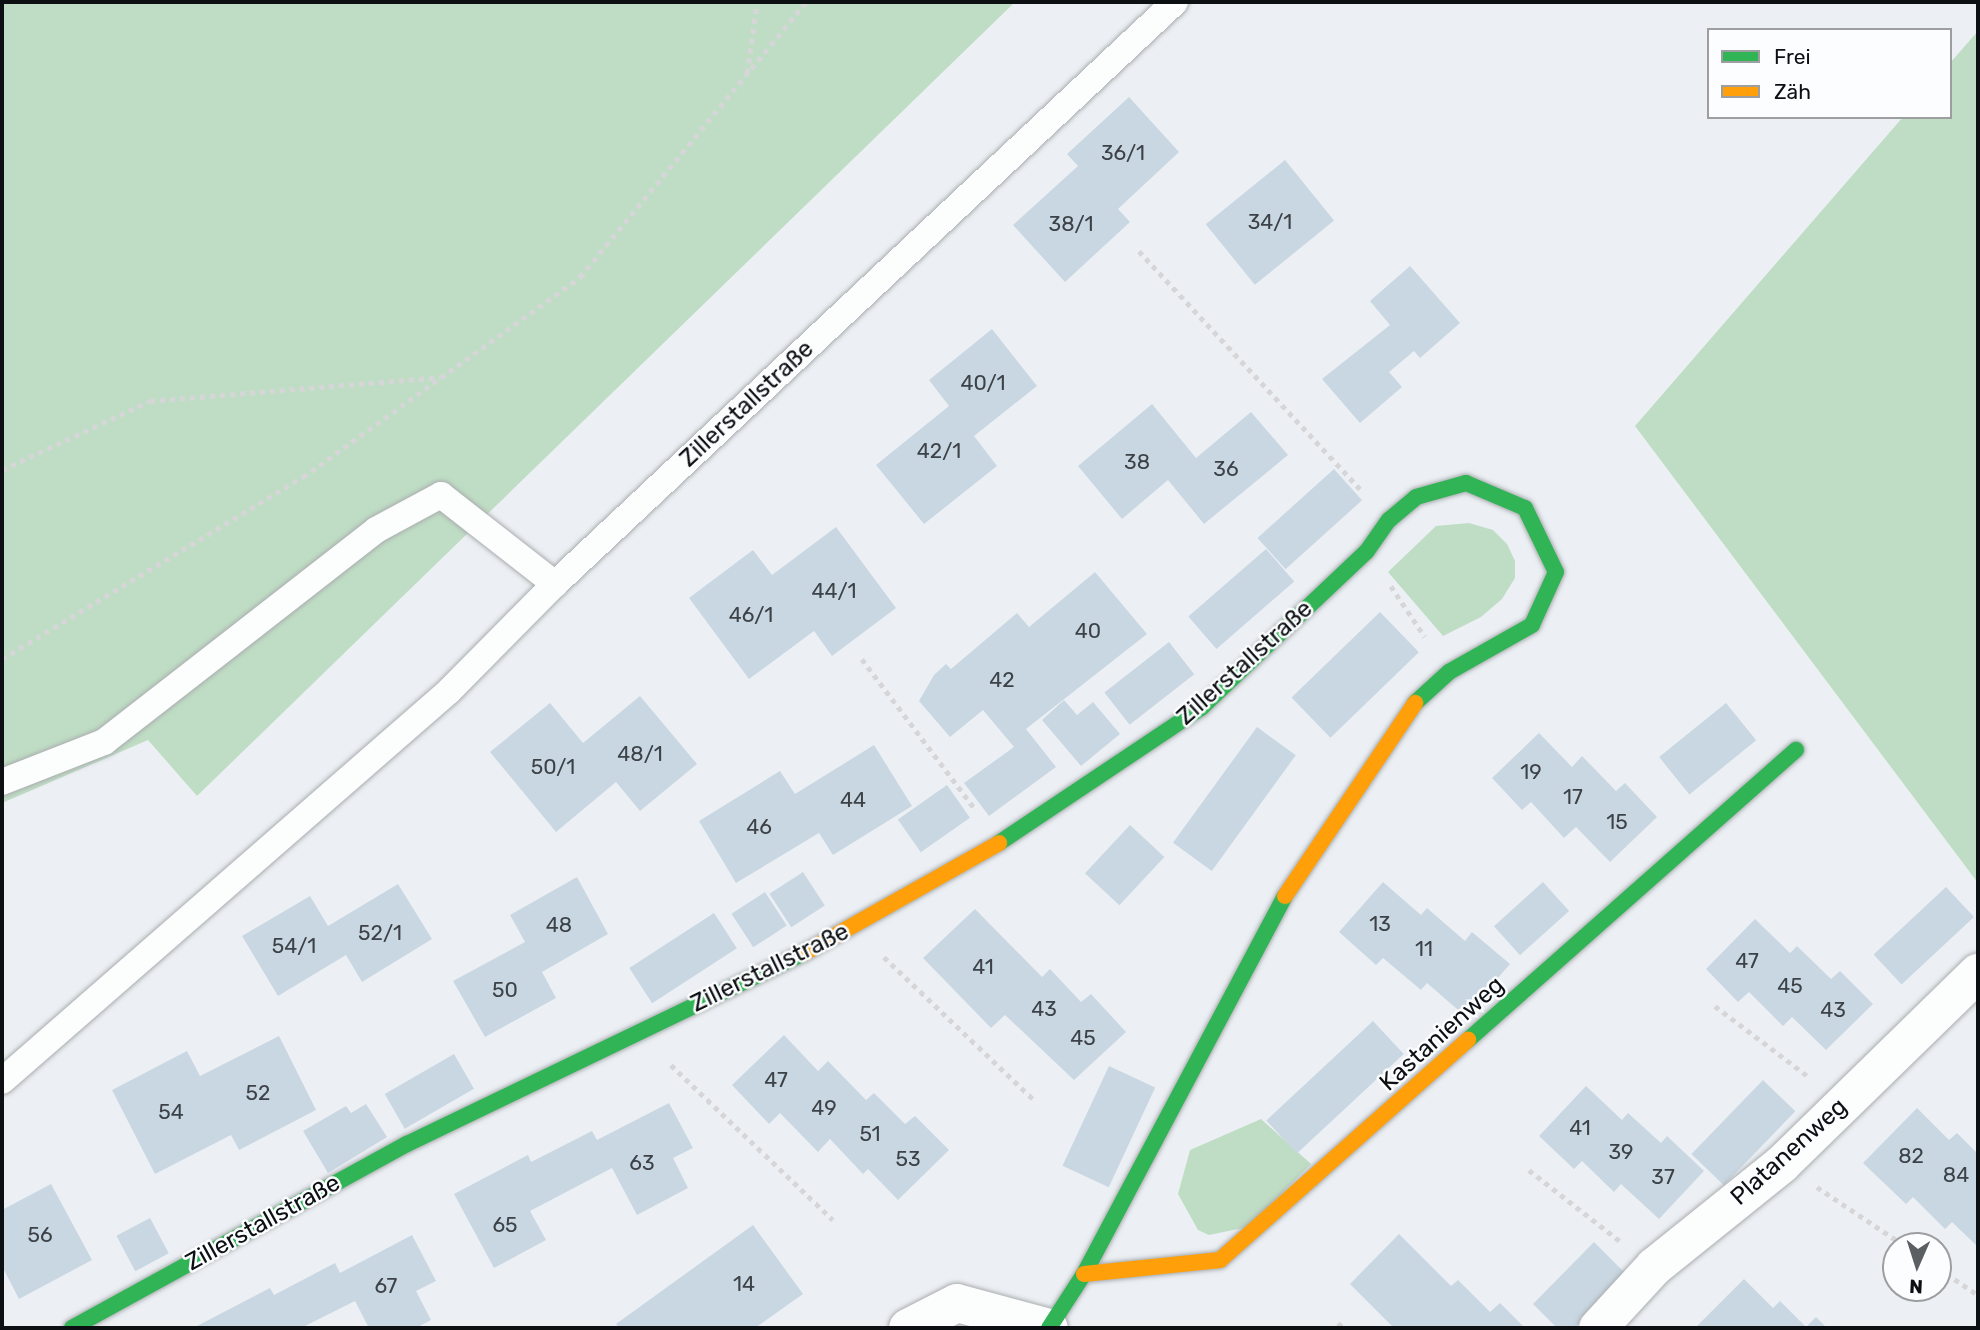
<!DOCTYPE html>
<meta charset="utf-8">
<style>
body{margin:0}
#map{position:relative;width:1980px;height:1330px;overflow:hidden;background:#ecf0f4;font-family:Rubik,sans-serif}
div>[style]{position:absolute}
.green>*{inset:0;background:#bfddc4}
.building>*{inset:0;background:#c9d7e2;transform-origin:0 0}
.path>*{height:4.5px;margin-top:-2.25px;transform-origin:0;background:repeating-linear-gradient(90deg,#d6d6d8 0 5px,transparent 0 10px)}
.roads{filter:drop-shadow(0 0 2px #aaadb0) drop-shadow(0 0 2px #aaadb0)}
.lane>*{height:26px;margin:-13px;padding:0 13px;transform-origin:13px;border-radius:13px;background:#fcfdfd}
.street>*{height:38px;margin:-19px;padding:0 19px;transform-origin:19px;border-radius:19px;background:#fcfdfd}
.fast>*{height:16px;margin:-8px;padding:0 8px;transform-origin:8px;border-radius:8px;background:#30b455}
.slow>*{height:16px;margin:-8px;padding:0 8px;transform-origin:8px;border-radius:8px;background:#ff9f0a}
span{translate:-50% -50%;white-space:nowrap;text-align:center;line-height:1.15;-webkit-text-stroke:5px #fbfdfe;paint-order:stroke}
.number-label{font-size:21px;color:#3c4247}
.number-label span{-webkit-text-stroke-width:0}
.street-label{font-size:24px;color:#0d1013}
.frame{position:absolute;inset:0;border:4px solid #0d1013;pointer-events:none}
.legend{position:absolute;left:1707px;top:28px;width:245px;height:91px;box-sizing:border-box;background:#fbfdfe;border:2px solid #9c9ea0;margin:0;padding:9px 12px;list-style:none;font-size:21px;color:#0d1013}
.legend li{display:flex;align-items:center;gap:14px;height:35px}
.legend b{width:35px;border:2px solid #9c9ea0}
.north{position:absolute;left:1882px;top:1232px;width:70px;height:70px;box-sizing:border-box;background:#fbfdfe;border:2px solid #9c9ea0;border-radius:50%;rotate:183deg;font-size:19px;font-weight:700;line-height:28px;text-align:center;color:#0d1013}
.north::after{content:'';display:block;margin:auto;width:24px;height:32px;background:#5b5e62;clip-path:polygon(50% 0,100% 100%,50% 72%,0 100%)}
</style>
<div id="map">
<div class="green">
<i style="clip-path:polygon(2px 2px,1015px 2px,197px 796px,148px 740px,2px 803px)"></i>
<i style="clip-path:polygon(1978px 31px,1978px 883px,1635px 426px,1903px 117px,1950px 117px,1950px 63px)"></i>
<i style="clip-path:polygon(1469px 523px,1493px 530px,1507px 544px,1515px 561px,1515px 578px,1502px 599px,1481px 617px,1443px 636px,1388px 572px,1436px 526px)"></i>
<i style="clip-path:polygon(1261px 1119px,1311px 1164px,1248px 1227px,1209px 1235px,1198px 1230px,1178px 1194px,1190px 1150px)"></i>
</div>
<div class="building">
<i style="clip-path:polygon(1129px 97px,1179px 152px,1118px 209px,1130px 222px,1065px 282px,1013px 225px,1078px 166px,1067px 154px)"></i>
<i style="left:1285px;top:160px;width:78px;height:102px;rotate:51deg"></i>
<i style="clip-path:polygon(1410px 266px,1460px 323px,1420px 358px,1414px 351px,1389px 372px,1402px 387px,1360px 423px,1322px 379px,1390px 325px,1370px 301px)"></i>
<i style="clip-path:polygon(992px 329px,1037px 386px,974px 436px,997px 466px,924px 524px,876px 465px,949px 406px,929px 380px)"></i>
<i style="clip-path:polygon(1152px 404px,1196px 458px,1251px 412px,1288px 455px,1204px 524px,1168px 480px,1122px 519px,1078px 466px)"></i>
<i style="left:1334px;top:469px;width:42px;height:103px;rotate:48deg"></i>
<i style="clip-path:polygon(836px 527px,896px 608px,832px 656px,814px 631px,749px 679px,689px 598px,753px 550px,772px 575px)"></i>
<i style="left:1266px;top:549px;width:43px;height:103px;rotate:49deg"></i>
<i style="clip-path:polygon(1095px 572px,1147px 634px,1026px 729px,1056px 767px,989px 816px,964px 783px,1014px 747px,983px 710px,950px 737px,919px 701px,934px 675px,946px 664px,951px 669px,1017px 613px,1029px 627px)"></i>
<i style="left:1380px;top:612px;width:56px;height:123px;rotate:46deg"></i>
<i style="left:1169px;top:642px;width:41px;height:82px;rotate:52deg"></i>
<i style="clip-path:polygon(640px 696px,697px 764px,640px 811px,616px 782px,556px 832px,490px 752px,550px 703px,583px 743px)"></i>
<i style="clip-path:polygon(1064px 700px,1077px 715px,1093px 702px,1120px 734px,1081px 766px,1042px 720px)"></i>
<i style="left:1726px;top:703px;width:48px;height:86px;rotate:51deg"></i>
<i style="left:1257px;top:727px;width:48px;height:143px;rotate:36deg"></i>
<i style="clip-path:polygon(1539px 733px,1572px 767px,1582px 756px,1616px 791px,1625px 783px,1657px 817px,1610px 862px,1576px 827px,1564px 838px,1531px 802px,1522px 810px,1492px 778px)"></i>
<i style="clip-path:polygon(874px 745px,912px 806px,833px 855px,819px 833px,736px 883px,699px 821px,780px 771px,795px 794px)"></i>
<i style="left:947px;top:785px;width:40px;height:60px;rotate:55deg"></i>
<i style="left:1130px;top:825px;width:47px;height:66px;rotate:43deg"></i>
<i style="left:803px;top:872px;width:40px;height:40px;rotate:57deg"></i>
<i style="clip-path:polygon(577px 877px,608px 934px,542px 972px,556px 998px,485px 1037px,453px 981px,525px 942px,510px 915px)"></i>
<i style="clip-path:polygon(1383px 882px,1421px 915px,1427px 908px,1465px 941px,1472px 932px,1510px 964px,1465px 1016px,1427px 983px,1421px 990px,1383px 958px,1376px 965px,1339px 932px)"></i>
<i style="left:1543px;top:882px;width:39px;height:66px;rotate:48deg"></i>
<i style="clip-path:polygon(398px 884px,432px 939px,362px 982px,346px 955px,278px 996px,242px 936px,310px 896px,328px 926px)"></i>
<i style="left:1946px;top:887px;width:41px;height:99px;rotate:47deg"></i>
<i style="left:765px;top:892px;width:40px;height:40px;rotate:57deg"></i>
<i style="clip-path:polygon(975px 909px,1042px 977px,1050px 969px,1081px 1002px,1091px 994px,1126px 1032px,1074px 1080px,1005px 1015px,991px 1028px,923px 958px)"></i>
<i style="left:714px;top:913px;width:42px;height:101px;rotate:57deg"></i>
<i style="clip-path:polygon(1755px 919px,1790px 953px,1797px 946px,1831px 979px,1840px 971px,1873px 1004px,1826px 1050px,1792px 1017px,1783px 1026px,1749px 992px,1738px 1002px,1706px 969px)"></i>
<i style="left:1373px;top:1021px;width:45px;height:146px;rotate:47deg"></i>
<i style="clip-path:polygon(784px 1035px,818px 1071px,828px 1061px,866px 1100px,874px 1093px,905px 1124px,915px 1116px,949px 1150px,898px 1200px,868px 1169px,863px 1174px,830px 1139px,818px 1152px,780px 1113px,769px 1124px,732px 1085px)"></i>
<i style="clip-path:polygon(279px 1036px,316px 1110px,239px 1150px,231px 1135px,155px 1174px,112px 1090px,187px 1051px,200px 1076px)"></i>
<i style="left:454px;top:1054px;width:40px;height:80px;rotate:60deg"></i>
<i style="left:1109px;top:1066px;width:51px;height:110px;rotate:25deg"></i>
<i style="left:1763px;top:1080px;width:45px;height:103px;rotate:44deg"></i>
<i style="clip-path:polygon(1586px 1086px,1622px 1120px,1628px 1113px,1661px 1143px,1667px 1136px,1704px 1171px,1659px 1219px,1621px 1184px,1614px 1192px,1582px 1161px,1574px 1169px,1539px 1136px)"></i>
<i style="clip-path:polygon(669px 1103px,693px 1148px,673px 1158px,688px 1188px,637px 1215px,612px 1168px,530px 1211px,546px 1240px,494px 1268px,454px 1194px,528px 1155px,531px 1162px,592px 1131px,597px 1140px)"></i>
<i style="clip-path:polygon(366px 1104px,387px 1137px,328px 1173px,303px 1131px,346px 1106px,351px 1113px)"></i>
<i style="clip-path:polygon(1917px 1108px,1949px 1140px,1957px 1133px,1978px 1154px,1978px 1247px,1952px 1222px,1945px 1229px,1913px 1197px,1906px 1204px,1863px 1163px)"></i>
<i style="clip-path:polygon(51px 1184px,92px 1260px,19px 1299px,2px 1266px,2px 1210px)"></i>
<i style="left:150px;top:1218px;width:40px;height:38px;rotate:62deg"></i>
<i style="clip-path:polygon(753px 1225px,803px 1294px,755px 1328px,619px 1328px,616px 1324px)"></i>
<i style="clip-path:polygon(1399px 1234px,1451px 1286px,1458px 1280px,1490px 1312px,1500px 1303px,1525px 1328px,1394px 1328px,1350px 1284px)"></i>
<i style="clip-path:polygon(412px 1235px,436px 1281px,416px 1291px,431px 1320px,416px 1328px,369px 1328px,355px 1301px,301px 1328px,197px 1326px,270px 1288px,274px 1295px,335px 1263px,340px 1273px)"></i>
<i style="clip-path:polygon(1594px 1242px,1627px 1275px,1574px 1328px,1557px 1328px,1533px 1304px)"></i>
<i style="clip-path:polygon(1744px 1279px,1773px 1308px,1780px 1301px,1806px 1327px,1816px 1317px,1827px 1328px,1695px 1328px)"></i>
</div>
<div class="path">
<i style="left:747px;top:73px;width:72px;rotate:-82deg"></i>
<i style="left:1139px;top:251px;width:325px;rotate:47.1deg"></i>
<i style="left:2px;top:470px;width:163px;rotate:-25deg"></i>
<i style="left:150px;top:401px;width:291px;rotate:-4.7deg"></i>
<i style="left:1391px;top:586px;width:61px;rotate:56.3deg"></i>
<i style="left:2px;top:659px;width:352px;rotate:-31.2deg"></i>
<i style="left:303px;top:477px;width:342px;rotate:-35.8deg"></i>
<i style="left:580px;top:277px;width:356px;rotate:-50.6deg"></i>
<i style="left:862px;top:659px;width:188px;rotate:53deg"></i>
<i style="left:884px;top:957px;width:206px;rotate:43.6deg"></i>
<i style="left:1715px;top:1006px;width:118px;rotate:37.1deg"></i>
<i style="left:671px;top:1065px;width:224px;rotate:43.7deg"></i>
<i style="left:1529px;top:1170px;width:115px;rotate:38deg"></i>
<i style="left:1817px;top:1187px;width:106px;rotate:33.8deg"></i>
<i style="left:1938px;top:1268px;width:48px;rotate:34deg"></i>
<i style="left:1338px;top:1323px;width:8px;rotate:40deg"></i>
</div>
<div class="roads">
<div class="lane">
<i style="left:2px;top:782px;width:110px;rotate:-21.4deg"></i>
<i style="left:104px;top:742px;width:345px;rotate:-37.9deg"></i>
<i style="left:376px;top:530px;width:74px;rotate:-28.3deg"></i>
<i style="left:441px;top:495px;width:145px;rotate:38deg"></i>
<i style="left:2px;top:1081px;width:593px;rotate:-41.1deg"></i>
<i style="left:449px;top:691px;width:151px;rotate:-45.3deg"></i>
<i style="left:555px;top:584px;width:850px;rotate:-43.19deg"></i>
</div>
<div class="street">
<i style="left:908px;top:1328px;width:55px;rotate:-27deg"></i>
<i style="left:957px;top:1303px;width:95px;rotate:15.2deg"></i>
<i style="left:1598px;top:1328px;width:83px;rotate:-47.4deg"></i>
<i style="left:1654px;top:1267px;width:164px;rotate:-38.8deg"></i>
<i style="left:1782px;top:1164px;width:274px;rotate:-44.3deg"></i>
</div>
<div class="fast">
<i style="left:999px;top:843px;width:243px;rotate:-33.8deg"></i>
<i style="left:1201px;top:708px;width:228px;rotate:-43.4deg"></i>
<i style="left:1367px;top:551px;width:38px;rotate:-55deg"></i>
<i style="left:1389px;top:520px;width:35px;rotate:-40deg"></i>
<i style="left:1416px;top:497px;width:52px;rotate:-15.6deg"></i>
<i style="left:1466px;top:483px;width:64px;rotate:23deg"></i>
<i style="left:1525px;top:508px;width:71px;rotate:64.2deg"></i>
<i style="left:1556px;top:572px;width:58px;rotate:114.4deg"></i>
<i style="left:1532px;top:625px;width:95px;rotate:150.5deg"></i>
<i style="left:1449px;top:672px;width:46px;rotate:137.6deg"></i>
<i style="left:1468px;top:1040px;width:438px;rotate:-41.5deg"></i>
<i style="left:72px;top:1328px;width:382px;rotate:-28.8deg"></i>
<i style="left:407px;top:1144px;width:441px;rotate:-25.7deg"></i>
<i style="left:1049px;top:1328px;width:64px;rotate:-57.1deg"></i>
<i style="left:1084px;top:1274px;width:428px;rotate:-62deg"></i>
</div>
<div class="slow">
<i style="left:1285px;top:896px;width:233px;rotate:-56deg"></i>
<i style="left:804px;top:953px;width:224px;rotate:-29.4deg"></i>
<i style="left:1084px;top:1274px;width:137px;rotate:-5.9deg"></i>
<i style="left:1220px;top:1260px;width:332px;rotate:-41.6deg"></i>
</div>
</div>
<div class="number-label">
<span style="left:1123px;top:153px">36/1</span>
<span style="left:1270px;top:222px">34/1</span>
<span style="left:1071px;top:224px">38/1</span>
<span style="left:983px;top:383px">40/1</span>
<span style="left:939px;top:451px">42/1</span>
<span style="left:1137px;top:462px">38</span>
<span style="left:1226px;top:469px">36</span>
<span style="left:834px;top:591px">44/1</span>
<span style="left:751px;top:615px">46/1</span>
<span style="left:1088px;top:631px">40</span>
<span style="left:1002px;top:680px">42</span>
<span style="left:640px;top:754px">48/1</span>
<span style="left:553px;top:767px">50/1</span>
<span style="left:1531px;top:772px">19</span>
<span style="left:1573px;top:797px">17</span>
<span style="left:853px;top:800px">44</span>
<span style="left:1617px;top:822px">15</span>
<span style="left:759px;top:827px">46</span>
<span style="left:1380px;top:924px">13</span>
<span style="left:559px;top:925px">48</span>
<span style="left:380px;top:933px">52/1</span>
<span style="left:294px;top:946px">54/1</span>
<span style="left:1424px;top:949px">11</span>
<span style="left:1747px;top:961px">47</span>
<span style="left:983px;top:967px">41</span>
<span style="left:1790px;top:986px">45</span>
<span style="left:505px;top:990px">50</span>
<span style="left:1044px;top:1009px">43</span>
<span style="left:1833px;top:1010px">43</span>
<span style="left:1083px;top:1038px">45</span>
<span style="left:776px;top:1080px">47</span>
<span style="left:258px;top:1093px">52</span>
<span style="left:824px;top:1108px">49</span>
<span style="left:171px;top:1112px">54</span>
<span style="left:1580px;top:1128px">41</span>
<span style="left:870px;top:1134px">51</span>
<span style="left:1621px;top:1152px">39</span>
<span style="left:1911px;top:1156px">82</span>
<span style="left:908px;top:1159px">53</span>
<span style="left:642px;top:1163px">63</span>
<span style="left:1956px;top:1175px">84</span>
<span style="left:1663px;top:1177px">37</span>
<span style="left:505px;top:1225px">65</span>
<span style="left:40px;top:1235px">56</span>
<span style="left:744px;top:1284px">14</span>
<span style="left:386px;top:1286px">67</span>
</div>
<div class="street-label">
<span style="left:747px;top:404px;rotate:-43deg">Zillerstallstraße</span>
<span style="left:1245px;top:663px;rotate:-42deg">Zillerstallstraße</span>
<span style="left:770px;top:968px;rotate:-26deg">Zillerstallstraße</span>
<span style="left:1442px;top:1034px;rotate:-42deg">Kastanienweg</span>
<span style="left:1789px;top:1152px;rotate:-42deg">Platanenweg</span>
<span style="left:263px;top:1223px;rotate:-29deg">Zillerstallstraße</span>
</div>
<div class="frame"></div>
<ul class="legend">
<li><b style="height:9px;background:#30b455"></b>Frei</li>
<li><b style="height:9px;background:#ff9f0a"></b>Zäh</li>
</ul>
<div class="north">N</div>
</div>
